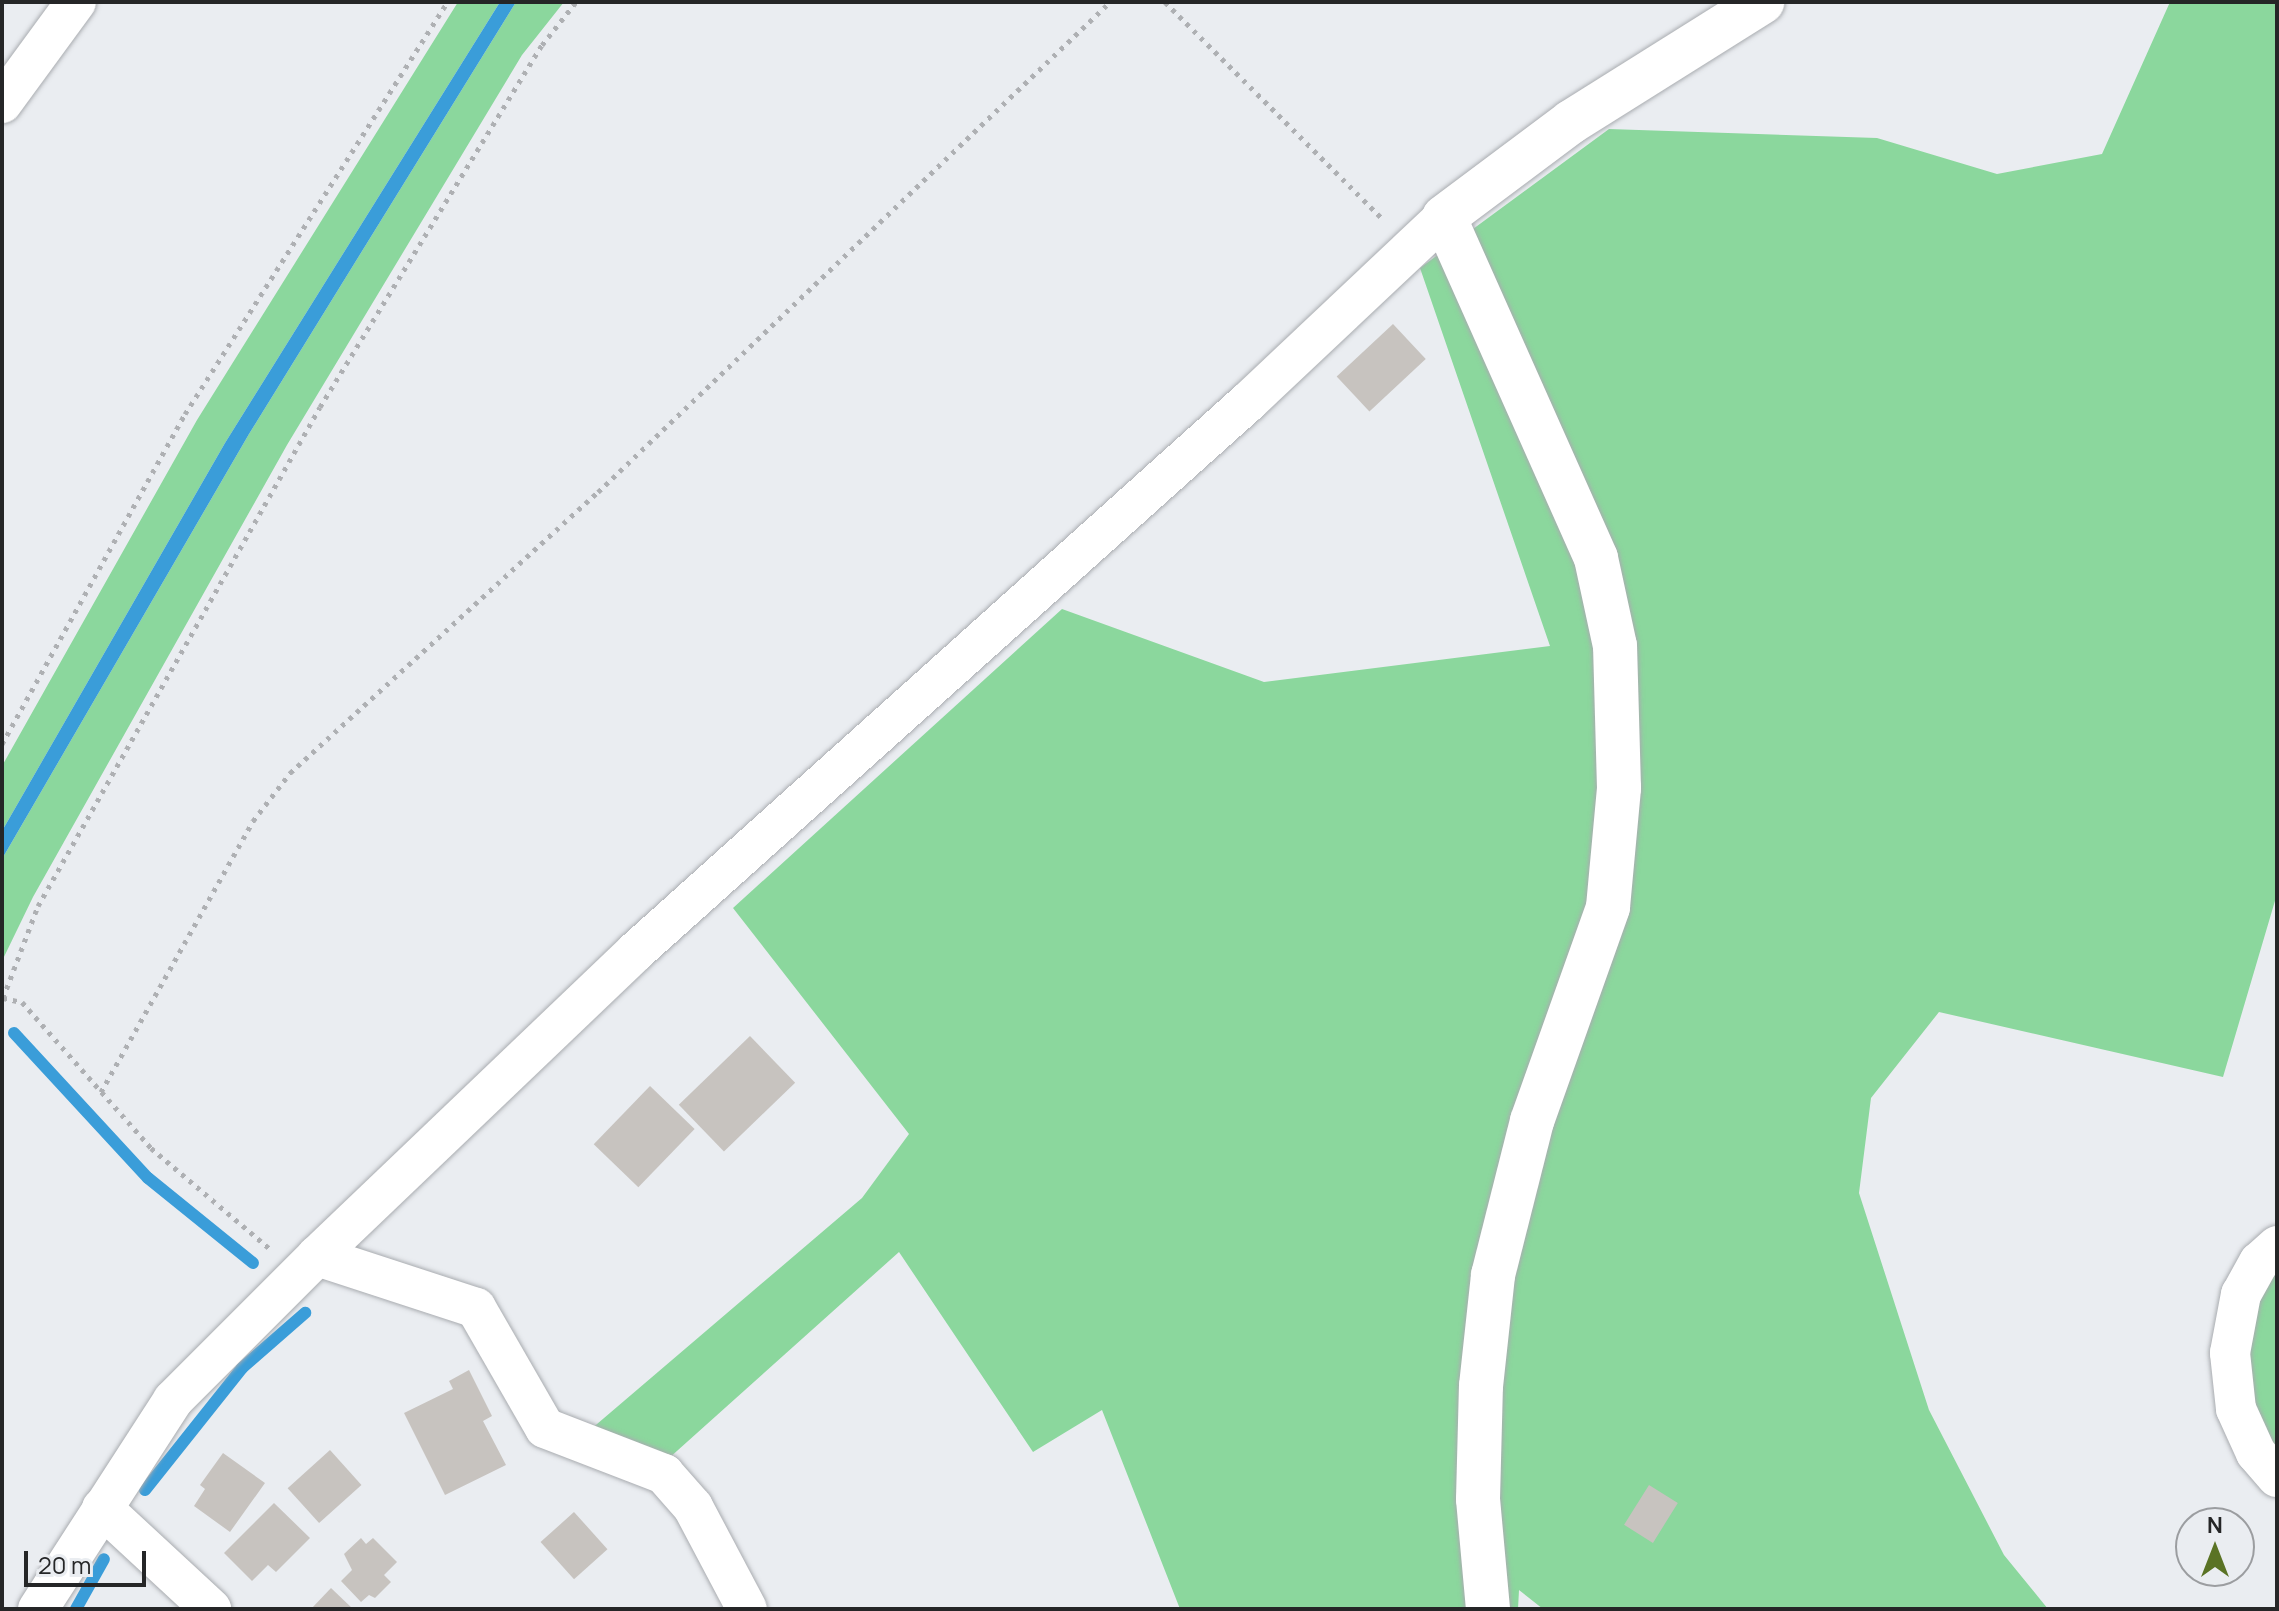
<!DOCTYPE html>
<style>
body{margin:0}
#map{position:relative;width:2279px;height:1611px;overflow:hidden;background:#eaedf1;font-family:Manrope,sans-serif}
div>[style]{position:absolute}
.green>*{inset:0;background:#8bd79d}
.water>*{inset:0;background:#3a9dd9}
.stream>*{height:12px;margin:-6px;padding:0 6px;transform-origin:6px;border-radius:6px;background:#3a9dd9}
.building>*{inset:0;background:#c7c3bf;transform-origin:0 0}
.path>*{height:5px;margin-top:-2.5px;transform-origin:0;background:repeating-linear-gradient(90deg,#aeb0b3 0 4px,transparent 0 10px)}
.roads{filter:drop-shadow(0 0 2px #a9acb0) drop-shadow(0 0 2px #a9acb0)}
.street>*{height:40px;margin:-20px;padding:0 20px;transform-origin:20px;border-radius:20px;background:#fff}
.secondary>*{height:44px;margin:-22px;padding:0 22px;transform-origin:22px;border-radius:22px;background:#fff}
span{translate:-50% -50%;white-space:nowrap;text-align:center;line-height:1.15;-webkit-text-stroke:6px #eaedf1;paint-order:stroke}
.frame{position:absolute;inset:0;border:4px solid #252627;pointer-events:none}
.north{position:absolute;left:2175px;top:1507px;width:80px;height:80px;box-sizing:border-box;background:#eaedf1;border:2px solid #9b9da0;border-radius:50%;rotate:0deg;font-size:22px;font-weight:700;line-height:32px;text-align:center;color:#252627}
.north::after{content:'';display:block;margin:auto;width:28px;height:36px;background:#5a7325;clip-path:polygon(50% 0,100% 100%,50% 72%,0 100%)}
.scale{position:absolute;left:24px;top:1551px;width:122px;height:36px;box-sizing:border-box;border:4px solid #252627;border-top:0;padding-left:10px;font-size:24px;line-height:28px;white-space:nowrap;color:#252627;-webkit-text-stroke:6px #eaedf1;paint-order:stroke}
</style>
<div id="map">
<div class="green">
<i style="clip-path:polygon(458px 2px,500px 2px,225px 443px,2px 831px,2px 766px,197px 420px)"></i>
<i style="clip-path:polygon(516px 2px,564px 2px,522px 55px,287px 445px,33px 897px,2px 961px,2px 859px,249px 434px)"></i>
<i style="clip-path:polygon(2170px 2px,2277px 2px,2277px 894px,2223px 1077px,1939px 1012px,1871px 1098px,1859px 1193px,1929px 1410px,2004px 1555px,2048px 1609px,1543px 1609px,1519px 1590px,1518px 1609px,1180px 1609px,1102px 1410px,1033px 1452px,899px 1252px,668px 1459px,590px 1430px,862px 1198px,909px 1134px,733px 908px,1062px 609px,1264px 682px,1550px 646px,1420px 268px,1609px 129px,1877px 138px,1997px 174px,2102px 154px)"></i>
<i style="clip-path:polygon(2277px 1256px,2277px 1462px,2262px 1445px,2240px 1349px)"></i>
</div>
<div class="water">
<i style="clip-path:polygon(500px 2px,516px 2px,249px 434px,2px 859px,2px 831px,225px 443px)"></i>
</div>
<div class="stream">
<i style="left:14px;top:1033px;width:197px;rotate:47.3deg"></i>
<i style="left:148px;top:1178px;width:135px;rotate:39deg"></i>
<i style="left:145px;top:1490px;width:156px;rotate:-51.5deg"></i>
<i style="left:242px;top:1368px;width:84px;rotate:-41.1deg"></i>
<i style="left:76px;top:1609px;width:57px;rotate:-60.8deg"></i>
</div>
<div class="building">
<i style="left:1393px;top:324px;width:48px;height:77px;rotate:47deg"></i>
<i style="left:750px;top:1036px;width:65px;height:99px;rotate:46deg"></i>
<i style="left:650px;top:1086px;width:62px;height:81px;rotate:44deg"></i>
<i style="clip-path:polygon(469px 1370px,492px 1416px,483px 1421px,506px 1465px,445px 1495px,404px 1413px,453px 1389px,449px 1381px)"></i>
<i style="left:330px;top:1450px;width:47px;height:57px;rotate:48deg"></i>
<i style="clip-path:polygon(223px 1453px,265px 1483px,230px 1532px,194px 1506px,205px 1489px,200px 1485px)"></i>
<i style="left:1649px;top:1485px;width:34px;height:47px;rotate:32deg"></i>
<i style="clip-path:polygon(274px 1503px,310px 1538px,276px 1572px,268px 1565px,252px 1581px,224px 1553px)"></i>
<i style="left:574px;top:1512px;width:50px;height:45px;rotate:48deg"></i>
<i style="clip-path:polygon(361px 1538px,366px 1544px,373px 1538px,397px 1562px,384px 1575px,391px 1582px,375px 1598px,369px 1595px,361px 1602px,341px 1581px,352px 1570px,344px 1554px)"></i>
<i style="clip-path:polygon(331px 1588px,353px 1609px,311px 1609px)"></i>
</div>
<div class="path">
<i style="left:1165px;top:2px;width:308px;rotate:44.9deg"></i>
<i style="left:2px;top:744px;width:377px;rotate:-61deg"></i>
<i style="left:185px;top:414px;width:488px;rotate:-57.5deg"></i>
<i style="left:3px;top:998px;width:98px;rotate:-69.2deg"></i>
<i style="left:38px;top:906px;width:573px;rotate:-60.53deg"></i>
<i style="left:320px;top:407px;width:425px;rotate:-58.5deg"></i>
<i style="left:542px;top:45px;width:55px;rotate:-51.7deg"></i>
<i style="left:3px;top:998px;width:19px;rotate:12deg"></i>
<i style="left:22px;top:1002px;width:195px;rotate:48.5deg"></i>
<i style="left:151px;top:1148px;width:156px;rotate:40.3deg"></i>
<i style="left:101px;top:1092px;width:311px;rotate:-60.7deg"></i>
<i style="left:253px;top:821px;width:61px;rotate:-52.4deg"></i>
<i style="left:290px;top:773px;width:417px;rotate:-42.4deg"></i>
<i style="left:598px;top:492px;width:709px;rotate:-43.74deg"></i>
</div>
<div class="roads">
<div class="street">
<i style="left:2px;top:103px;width:125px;rotate:-53.8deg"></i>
<i style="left:2277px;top:1246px;width:24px;rotate:138deg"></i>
<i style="left:2259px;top:1262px;width:37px;rotate:119deg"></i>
<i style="left:2241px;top:1294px;width:60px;rotate:100.6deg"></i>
<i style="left:2230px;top:1353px;width:56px;rotate:83.9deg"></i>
<i style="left:2236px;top:1409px;width:48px;rotate:65.6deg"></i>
<i style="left:2256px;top:1453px;width:32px;rotate:49deg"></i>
<i style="left:317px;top:1256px;width:167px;rotate:18.1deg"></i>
<i style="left:476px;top:1308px;width:138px;rotate:60.1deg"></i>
<i style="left:545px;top:1428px;width:128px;rotate:21.1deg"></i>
<i style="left:664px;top:1474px;width:44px;rotate:48.7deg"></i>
<i style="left:693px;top:1507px;width:115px;rotate:62.1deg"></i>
<i style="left:102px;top:1508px;width:149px;rotate:42.8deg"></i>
<i style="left:38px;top:1609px;width:249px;rotate:-57.1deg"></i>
<i style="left:173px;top:1400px;width:204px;rotate:-45deg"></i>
<i style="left:317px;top:1256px;width:440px;rotate:-43.7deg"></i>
<i style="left:635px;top:952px;width:824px;rotate:-41.9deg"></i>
<i style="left:1248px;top:402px;width:270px;rotate:-43.3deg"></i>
</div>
<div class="secondary">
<i style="left:1488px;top:1609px;width:110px;rotate:-95.2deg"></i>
<i style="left:1478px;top:1499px;width:113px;rotate:-88.5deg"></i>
<i style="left:1481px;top:1386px;width:112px;rotate:-83.8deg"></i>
<i style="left:1493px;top:1275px;width:159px;rotate:-75.8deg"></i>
<i style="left:1532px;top:1121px;width:227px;rotate:-70.4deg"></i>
<i style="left:1608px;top:907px;width:120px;rotate:-84.7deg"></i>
<i style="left:1619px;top:788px;width:142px;rotate:-91.6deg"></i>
<i style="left:1615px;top:646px;width:90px;rotate:-102.2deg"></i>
<i style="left:1596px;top:558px;width:373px;rotate:-114deg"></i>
<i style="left:1444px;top:217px;width:159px;rotate:-36.8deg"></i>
<i style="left:1571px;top:122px;width:226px;rotate:-32.1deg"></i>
</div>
</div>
<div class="frame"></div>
<div class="north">N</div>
<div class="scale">20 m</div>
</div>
